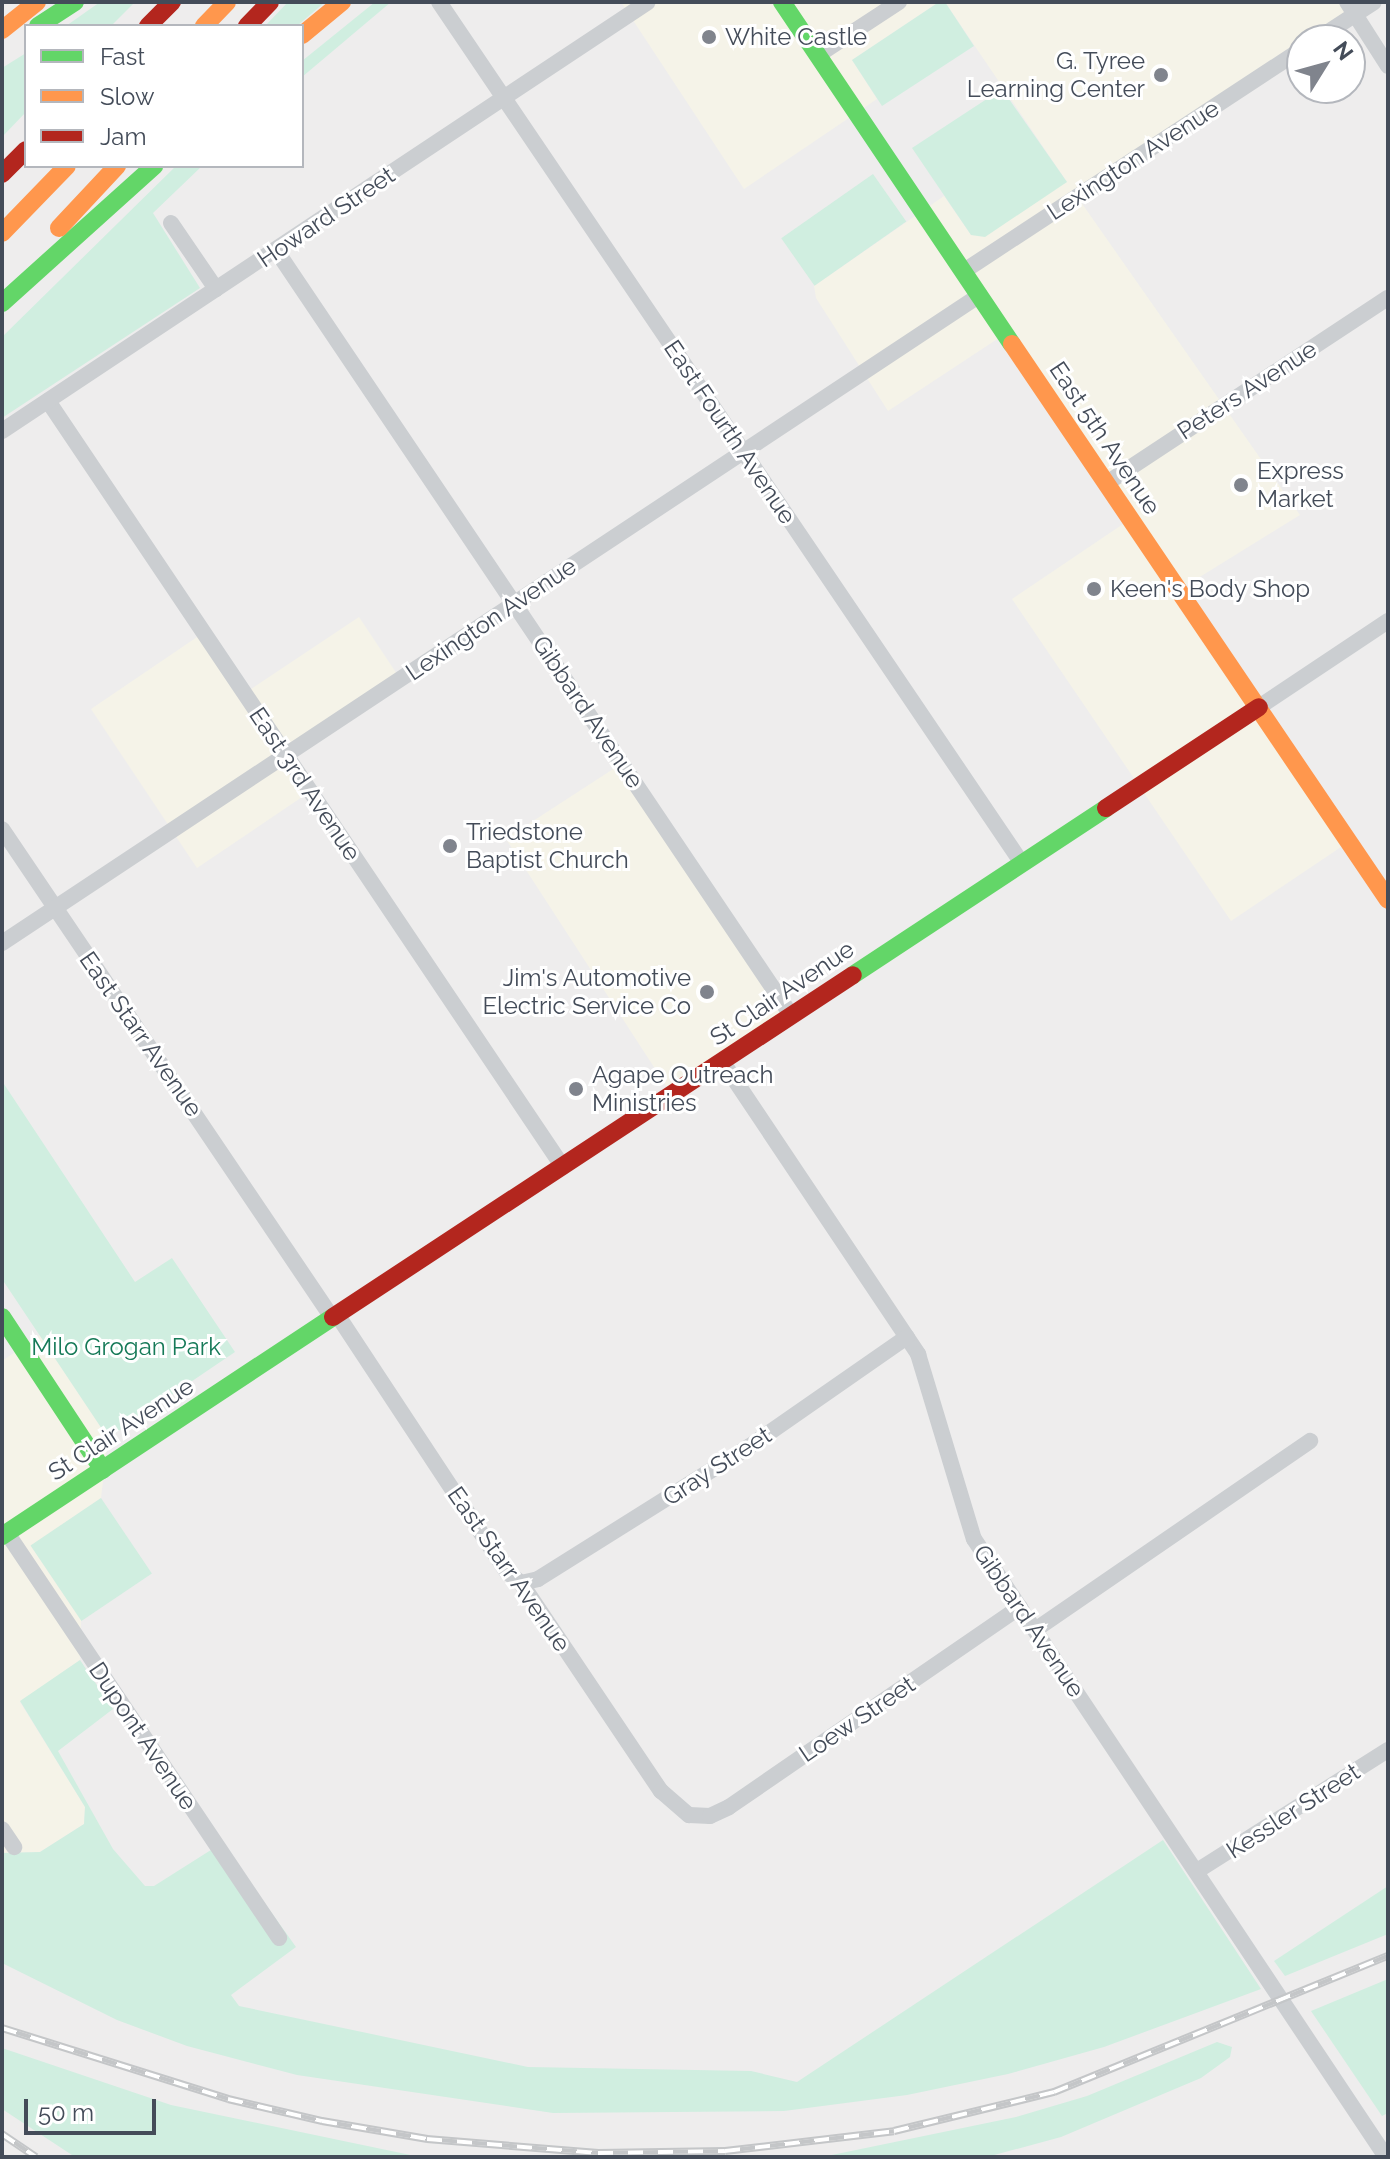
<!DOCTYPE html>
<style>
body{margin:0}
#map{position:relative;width:1390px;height:2159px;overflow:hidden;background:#eeeded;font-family:Raleway,sans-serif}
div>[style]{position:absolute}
.commercial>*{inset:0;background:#f5f3e8;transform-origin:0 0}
.green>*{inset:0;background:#d0eee0;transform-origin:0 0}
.street>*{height:16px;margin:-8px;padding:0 8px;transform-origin:8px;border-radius:8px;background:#cbced1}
.fast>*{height:18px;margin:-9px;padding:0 9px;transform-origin:9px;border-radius:9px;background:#63d668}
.slow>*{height:18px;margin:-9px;padding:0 9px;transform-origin:9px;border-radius:9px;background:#ff974d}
.jam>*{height:18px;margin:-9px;padding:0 9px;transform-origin:9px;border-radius:9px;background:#b3261e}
.rail>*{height:8px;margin-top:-4px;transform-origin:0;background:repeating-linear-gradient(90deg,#fff 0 15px,#c4c6c8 0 30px);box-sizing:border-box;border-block:2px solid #c4c6c8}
.dots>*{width:22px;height:22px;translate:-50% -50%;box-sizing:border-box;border:4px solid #fff;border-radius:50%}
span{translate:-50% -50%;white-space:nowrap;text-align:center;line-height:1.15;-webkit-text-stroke:6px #fff;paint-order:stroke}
.poi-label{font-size:24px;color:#444c59}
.left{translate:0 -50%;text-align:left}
.right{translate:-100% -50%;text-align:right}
.street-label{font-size:24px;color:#444c59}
.park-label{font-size:24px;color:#167a58}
.frame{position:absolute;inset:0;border:4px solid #444c59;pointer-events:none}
.legend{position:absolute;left:24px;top:24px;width:280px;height:144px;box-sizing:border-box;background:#fff;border:2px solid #b4b7bd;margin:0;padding:10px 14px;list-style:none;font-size:24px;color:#444c59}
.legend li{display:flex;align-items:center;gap:16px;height:40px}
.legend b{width:40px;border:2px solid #b4b7bd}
.north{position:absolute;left:1286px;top:24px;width:80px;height:80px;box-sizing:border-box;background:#fff;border:2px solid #b4b7bd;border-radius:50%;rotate:53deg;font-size:22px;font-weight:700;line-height:32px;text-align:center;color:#444c59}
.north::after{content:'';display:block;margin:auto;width:28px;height:36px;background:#80848d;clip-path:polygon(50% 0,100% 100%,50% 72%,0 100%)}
.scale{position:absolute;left:24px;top:2099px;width:132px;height:36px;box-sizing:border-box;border:4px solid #444c59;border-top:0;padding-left:10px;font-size:24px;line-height:28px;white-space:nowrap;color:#444c59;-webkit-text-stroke:6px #fff;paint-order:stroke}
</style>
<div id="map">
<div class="commercial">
<i style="clip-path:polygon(621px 2px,939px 2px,852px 60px,877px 99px,744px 189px)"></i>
<i style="clip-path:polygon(945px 2px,1348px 2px,1356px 14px,1316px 40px,1302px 40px,1302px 49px,1076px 195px,1300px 515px,1182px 588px,1347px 843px,1231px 921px,1012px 599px,1132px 518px,1008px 332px,888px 411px,816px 298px,814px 286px,944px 196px,971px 235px,1067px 182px)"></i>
<i style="clip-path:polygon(359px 617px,403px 683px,290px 759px,311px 791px,197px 868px,91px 709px,203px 633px,245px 693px)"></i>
<i style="left:624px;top:762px;width:303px;height:141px;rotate:57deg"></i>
<i style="clip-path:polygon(40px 1335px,108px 1438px,101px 1498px,31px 1546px,81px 1620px,80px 1660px,20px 1702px,85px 1807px,84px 1824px,40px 1852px,2px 1853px,2px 1361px)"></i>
</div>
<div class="green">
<i style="clip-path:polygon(100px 2px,135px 2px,111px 26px,66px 26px)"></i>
<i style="clip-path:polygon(288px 2px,325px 2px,297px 26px,265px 26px)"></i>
<i style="clip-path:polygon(375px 2px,391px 2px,302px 77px,302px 61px)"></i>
<i style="clip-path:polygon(939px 2px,945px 2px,974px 46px,882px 106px,852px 60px)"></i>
<i style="clip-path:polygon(26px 53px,26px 112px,2px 137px,2px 68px)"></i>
<i style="clip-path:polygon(1002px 89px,1067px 182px,985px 237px,971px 235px,912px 148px)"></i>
<i style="clip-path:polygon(176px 166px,202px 166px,153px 213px,200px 288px,2px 418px,2px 337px)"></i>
<i style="left:873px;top:174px;width:58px;height:112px;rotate:55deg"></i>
<i style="clip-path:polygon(2px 1081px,135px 1282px,172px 1258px,235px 1352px,108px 1438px,2px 1279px)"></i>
<i style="left:101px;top:1498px;width:91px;height:85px;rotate:56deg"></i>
<i style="clip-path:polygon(80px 1660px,113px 1709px,58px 1751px,113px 1849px,145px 1886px,154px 1886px,222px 1843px,296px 1947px,231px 1995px,239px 2006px,528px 2067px,751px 2071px,797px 2082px,1163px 1840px,1261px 1989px,1104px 2047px,1008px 2074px,907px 2095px,784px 2111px,553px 2113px,297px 2075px,187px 2046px,117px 2020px,2px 1963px,2px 1853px,40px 1852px,84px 1824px,85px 1807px,20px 1701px)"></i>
<i style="clip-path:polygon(1388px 1886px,1388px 1934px,1285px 1976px,1274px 1961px)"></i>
<i style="clip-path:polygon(1388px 1979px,1388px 2113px,1382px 2116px,1311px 2011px)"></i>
<i style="clip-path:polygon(1217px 2042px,1232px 2047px,1230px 2057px,1201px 2078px,1061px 2137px,987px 2157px,822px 2157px,1016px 2117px,1087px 2096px)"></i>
<i style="clip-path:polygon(2px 2048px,171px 2105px,420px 2157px,75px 2157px,2px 2109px)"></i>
</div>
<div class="street">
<i style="left:439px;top:2px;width:1038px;rotate:55.91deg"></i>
<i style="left:1347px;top:2px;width:76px;rotate:57.4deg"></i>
<i style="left:1316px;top:40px;width:69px;rotate:-33.2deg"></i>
<i style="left:818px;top:55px;width:97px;rotate:-33.2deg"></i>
<i style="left:171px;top:223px;width:80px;rotate:55.7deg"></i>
<i style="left:276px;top:250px;width:922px;rotate:56.05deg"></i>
<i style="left:964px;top:271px;width:404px;rotate:-33.3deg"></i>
<i style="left:48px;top:401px;width:923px;rotate:56.09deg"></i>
<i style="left:2px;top:431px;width:775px;rotate:-33.59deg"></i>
<i style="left:1107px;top:483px;width:336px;rotate:-33.4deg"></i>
<i style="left:1259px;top:707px;width:155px;rotate:-33.7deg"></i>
<i style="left:2px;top:829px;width:591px;rotate:55.96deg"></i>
<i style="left:2px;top:943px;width:1173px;rotate:-33.53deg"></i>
<i style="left:722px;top:1061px;width:353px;rotate:56.2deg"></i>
<i style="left:918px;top:1354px;width:193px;rotate:73.2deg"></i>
<i style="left:974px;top:1539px;width:743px;rotate:56.31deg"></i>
<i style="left:338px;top:1316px;width:307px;rotate:56.6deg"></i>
<i style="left:507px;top:1572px;width:18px;rotate:38deg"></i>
<i style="left:521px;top:1583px;width:251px;rotate:56.1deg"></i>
<i style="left:661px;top:1791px;width:37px;rotate:41deg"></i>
<i style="left:689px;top:1815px;width:21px;rotate:3deg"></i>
<i style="left:710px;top:1816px;width:21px;rotate:-25deg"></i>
<i style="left:729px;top:1807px;width:353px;rotate:-34.5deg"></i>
<i style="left:7px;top:1533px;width:488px;rotate:56.1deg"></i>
<i style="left:521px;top:1583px;width:17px;rotate:-13deg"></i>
<i style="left:538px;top:1579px;width:250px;rotate:-32.1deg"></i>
<i style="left:750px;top:1446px;width:191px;rotate:-34.8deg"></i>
<i style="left:1035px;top:1630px;width:334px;rotate:-34.5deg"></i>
<i style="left:2px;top:1829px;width:22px;rotate:56deg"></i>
<i style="left:1197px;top:1871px;width:226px;rotate:-32.4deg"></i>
</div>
<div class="fast">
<i style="left:782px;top:2px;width:412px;rotate:56.1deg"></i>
<i style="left:38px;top:26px;width:44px;rotate:-33deg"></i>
<i style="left:2px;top:303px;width:205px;rotate:-42deg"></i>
<i style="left:853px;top:975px;width:303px;rotate:-33.4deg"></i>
<i style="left:2px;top:1317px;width:183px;rotate:56.6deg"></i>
<i style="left:2px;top:1536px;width:397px;rotate:-33.5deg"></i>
</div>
<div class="slow">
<i style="left:204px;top:26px;width:33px;rotate:-46deg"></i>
<i style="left:2px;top:30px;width:45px;rotate:-38.7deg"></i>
<i style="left:302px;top:35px;width:52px;rotate:-39.5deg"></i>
<i style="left:59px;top:228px;width:85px;rotate:-46.9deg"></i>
<i style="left:2px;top:233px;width:93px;rotate:-45.9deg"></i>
<i style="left:1012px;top:344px;width:671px;rotate:55.93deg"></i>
</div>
<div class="jam">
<i style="left:148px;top:26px;width:34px;rotate:-45deg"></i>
<i style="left:247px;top:26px;width:33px;rotate:-46deg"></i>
<i style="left:2px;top:174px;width:34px;rotate:-45deg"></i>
<i style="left:1106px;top:808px;width:183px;rotate:-33.4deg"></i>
<i style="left:333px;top:1317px;width:622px;rotate:-33.33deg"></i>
</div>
<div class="rail">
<i style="left:2px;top:2028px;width:237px;rotate:17.4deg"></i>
<i style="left:228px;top:2099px;width:97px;rotate:13.2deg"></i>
<i style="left:322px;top:2121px;width:107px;rotate:9.7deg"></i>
<i style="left:427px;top:2139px;width:172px;rotate:4.7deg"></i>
<i style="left:598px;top:2153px;width:127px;rotate:-0.9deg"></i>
<i style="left:725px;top:2151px;width:170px;rotate:-6.7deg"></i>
<i style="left:894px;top:2131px;width:165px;rotate:-13.7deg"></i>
<i style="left:1054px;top:2092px;width:361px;rotate:-22.2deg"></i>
<i style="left:2px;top:2134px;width:41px;rotate:34.1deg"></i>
</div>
<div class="dots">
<i style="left:709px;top:37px;background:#80848d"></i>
<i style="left:1161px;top:75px;background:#80848d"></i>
<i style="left:1241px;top:485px;background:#80848d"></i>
<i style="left:1094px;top:589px;background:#80848d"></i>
<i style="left:450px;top:846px;background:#80848d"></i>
<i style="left:707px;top:992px;background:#80848d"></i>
<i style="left:576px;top:1089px;background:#80848d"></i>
</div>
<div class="poi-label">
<span class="left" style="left:725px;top:37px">White Castle</span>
<span class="right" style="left:1145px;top:75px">G. Tyree<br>Learning Center</span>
<span class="left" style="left:1257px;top:485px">Express<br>Market</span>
<span class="left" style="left:1110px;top:589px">Keen's Body Shop</span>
<span class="left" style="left:466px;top:846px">Triedstone<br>Baptist Church</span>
<span class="right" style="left:691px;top:992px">Jim's Automotive<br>Electric Service Co</span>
<span class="left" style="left:592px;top:1089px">Agape Outreach<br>Ministries</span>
</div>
<div class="street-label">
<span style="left:1133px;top:160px;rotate:-33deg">Lexington Avenue</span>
<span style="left:326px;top:217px;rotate:-34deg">Howard Street</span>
<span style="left:1247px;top:390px;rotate:-33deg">Peters Avenue</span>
<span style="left:730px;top:432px;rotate:56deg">East Fourth Avenue</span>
<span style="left:1105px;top:438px;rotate:56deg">East 5th Avenue</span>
<span style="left:491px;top:619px;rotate:-34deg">Lexington Avenue</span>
<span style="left:588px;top:712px;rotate:56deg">Gibbard Avenue</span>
<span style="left:305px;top:784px;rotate:56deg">East 3rd Avenue</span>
<span style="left:782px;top:993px;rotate:-34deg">St Clair Avenue</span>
<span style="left:141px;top:1034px;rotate:55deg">East Starr Avenue</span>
<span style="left:121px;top:1429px;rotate:-33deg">St Clair Avenue</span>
<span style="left:717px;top:1466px;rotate:-33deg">Gray Street</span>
<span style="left:509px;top:1569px;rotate:55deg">East Starr Avenue</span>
<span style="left:1029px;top:1621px;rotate:56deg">Gibbard Avenue</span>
<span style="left:857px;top:1719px;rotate:-34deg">Loew Street</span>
<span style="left:143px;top:1736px;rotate:56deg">Dupont Avenue</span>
<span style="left:1293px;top:1811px;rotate:-33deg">Kessler Street</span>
</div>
<div class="park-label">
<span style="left:126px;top:1347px">Milo Grogan Park</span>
</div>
<div class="frame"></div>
<ul class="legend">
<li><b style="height:10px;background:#63d668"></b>Fast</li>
<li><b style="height:10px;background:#ff974d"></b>Slow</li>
<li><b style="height:10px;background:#b3261e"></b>Jam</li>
</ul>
<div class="north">N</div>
<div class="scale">50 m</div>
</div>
